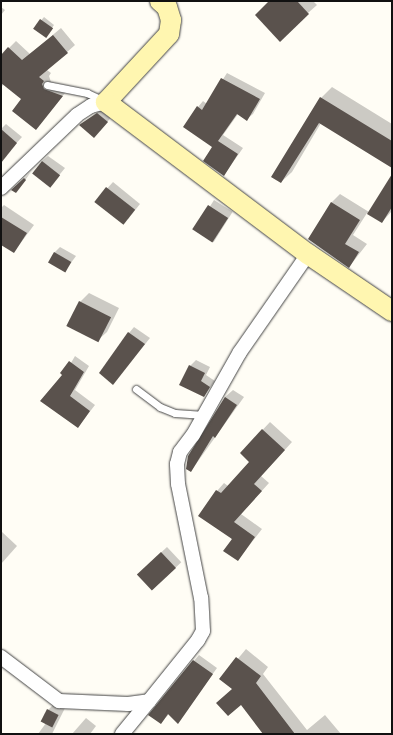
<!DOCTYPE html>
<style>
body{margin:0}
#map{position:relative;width:393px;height:735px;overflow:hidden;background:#fffdf5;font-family:Bitter,serif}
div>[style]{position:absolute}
.shadow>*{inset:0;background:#0003;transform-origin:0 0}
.building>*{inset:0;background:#5a524d;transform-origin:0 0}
.roads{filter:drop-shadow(0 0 1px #444) drop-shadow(0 0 1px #444)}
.lane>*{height:7px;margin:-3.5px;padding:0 3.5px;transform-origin:3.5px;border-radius:3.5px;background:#fff}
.street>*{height:14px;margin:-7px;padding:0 7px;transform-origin:7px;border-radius:7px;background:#fff}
.secondary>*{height:20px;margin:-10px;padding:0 10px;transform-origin:10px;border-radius:10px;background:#fff6b0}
span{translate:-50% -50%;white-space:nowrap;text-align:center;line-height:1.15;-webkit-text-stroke:4px #fff;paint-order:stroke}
.frame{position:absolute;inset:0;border:2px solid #111;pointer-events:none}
</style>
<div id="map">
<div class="shadow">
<i style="clip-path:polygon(270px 1px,313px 1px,317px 5px,308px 13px)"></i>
<i style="clip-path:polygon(1px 7px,5px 10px,1px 15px)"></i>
<i style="clip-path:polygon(44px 17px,54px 25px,48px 34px,34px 29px)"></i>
<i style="clip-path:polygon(61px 28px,75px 45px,47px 70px,51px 73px,49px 76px,51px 82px,69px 88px,36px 129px,22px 99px,4px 84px,1px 87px,1px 56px,16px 41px,30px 54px)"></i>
<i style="clip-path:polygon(227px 73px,265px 93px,253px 114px,247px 119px,238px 114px,223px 135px,243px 148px,224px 175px,198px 107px,203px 101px,207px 104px)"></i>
<i style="clip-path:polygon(332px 87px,392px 124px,392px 167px,321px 123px,292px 172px,281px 182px,321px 98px)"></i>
<i style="clip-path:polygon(103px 108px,112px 116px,100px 131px,80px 125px)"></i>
<i style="clip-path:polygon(6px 124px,22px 137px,1px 160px,1px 129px)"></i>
<i style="clip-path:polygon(48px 156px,65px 168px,56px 179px,42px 161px)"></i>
<i style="clip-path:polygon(30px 173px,21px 186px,13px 190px)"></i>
<i style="clip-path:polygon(392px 176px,392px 211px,382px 222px,367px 213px,353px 235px,367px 244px,349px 267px,309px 239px,332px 202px,340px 194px,369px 212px)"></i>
<i style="clip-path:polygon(113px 182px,140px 204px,128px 219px,95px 202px)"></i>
<i style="left:214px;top:200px;width:22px;height:36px;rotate:32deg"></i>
<i style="clip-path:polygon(4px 205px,34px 225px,14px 252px,1px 244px,1px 208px)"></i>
<i style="clip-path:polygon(60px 247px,76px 256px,65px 271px,54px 253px)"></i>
<i style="clip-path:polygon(89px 293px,119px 308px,107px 332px,98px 340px,80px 302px)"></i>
<i style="clip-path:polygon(134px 327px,150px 338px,113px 384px,129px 333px)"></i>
<i style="clip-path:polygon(75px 356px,89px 366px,75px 390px,95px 405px,78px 427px,64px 375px)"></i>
<i style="clip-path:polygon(196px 360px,210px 367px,206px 375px,215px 381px,204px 396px,190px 366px)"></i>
<i style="clip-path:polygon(233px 390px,244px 397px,191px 471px,189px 456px,225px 397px)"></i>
<i style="clip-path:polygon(270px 422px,292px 442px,261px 476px,269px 483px,241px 514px,262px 529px,238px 560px,217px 491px,224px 483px,228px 486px,251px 461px,241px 453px)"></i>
<i style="clip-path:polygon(1px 531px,17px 546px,1px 564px)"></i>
<i style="left:167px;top:547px;width:21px;height:40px;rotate:47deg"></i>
<i style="clip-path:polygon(246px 649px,268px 667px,263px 674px,307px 730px,325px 715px,341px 734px,264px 734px,233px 689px,221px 679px)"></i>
<i style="clip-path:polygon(199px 655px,217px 668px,178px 722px,169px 714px,161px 723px,194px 661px)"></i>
<i style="clip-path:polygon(55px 703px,67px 704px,52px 734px,38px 734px,46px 723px,48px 710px)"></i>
<i style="clip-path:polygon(86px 718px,96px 726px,90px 734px,72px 734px)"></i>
</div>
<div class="building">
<i style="clip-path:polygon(269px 1px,297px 1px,309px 14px,280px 42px,255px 15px)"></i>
<i style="left:40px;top:19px;width:16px;height:12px;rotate:35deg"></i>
<i style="clip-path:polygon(53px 35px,68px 53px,39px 77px,44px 81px,42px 84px,44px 89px,63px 96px,36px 130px,12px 111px,21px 99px,1px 83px,1px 55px,8px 47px,22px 60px)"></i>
<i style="clip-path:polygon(221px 78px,260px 99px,247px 121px,237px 114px,218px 141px,238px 154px,224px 176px,203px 161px,212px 147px,183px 127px,197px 106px,202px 110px)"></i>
<i style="clip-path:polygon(320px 97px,392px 141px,392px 168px,319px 123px,281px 183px,271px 177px)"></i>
<i style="clip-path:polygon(97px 113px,108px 122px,94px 138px,79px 125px)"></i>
<i style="clip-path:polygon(1px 129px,17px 143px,1px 163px)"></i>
<i style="left:42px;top:161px;width:23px;height:16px;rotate:38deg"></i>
<i style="clip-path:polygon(392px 174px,392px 207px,382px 223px,367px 214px)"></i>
<i style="clip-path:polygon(24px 178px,26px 180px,16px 193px,11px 190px)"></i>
<i style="left:106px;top:187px;width:37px;height:19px;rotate:38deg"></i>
<i style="clip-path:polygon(331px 202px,360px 220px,345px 244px,359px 252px,349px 268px,308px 239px)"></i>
<i style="left:208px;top:205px;width:24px;height:29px;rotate:33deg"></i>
<i style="clip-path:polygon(1px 217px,27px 233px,14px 253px,1px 245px)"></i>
<i style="left:54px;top:252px;width:20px;height:12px;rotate:30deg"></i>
<i style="left:79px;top:301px;width:36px;height:28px;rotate:27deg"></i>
<i style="clip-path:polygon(128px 332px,145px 344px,113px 385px,99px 373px)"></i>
<i style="clip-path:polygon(69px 361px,84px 372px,70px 396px,90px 411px,78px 428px,40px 401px,62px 375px,60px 373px)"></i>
<i style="clip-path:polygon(189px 365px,205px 373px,201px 381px,210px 387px,204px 397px,179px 385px)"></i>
<i style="clip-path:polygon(225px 397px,237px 405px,215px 438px,213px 436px,191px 472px,186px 469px,188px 456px)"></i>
<i style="clip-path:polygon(262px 429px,285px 450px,254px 484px,262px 491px,234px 522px,255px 537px,238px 561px,223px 551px,232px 539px,198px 516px,216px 490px,221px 493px,249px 462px,240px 453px)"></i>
<i style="left:161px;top:552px;width:22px;height:33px;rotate:47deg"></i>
<i style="clip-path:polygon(236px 657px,261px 676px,256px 683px,295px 734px,263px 734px,241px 705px,228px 716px,216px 703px,232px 689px,219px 679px)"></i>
<i style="clip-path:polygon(193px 660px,213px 674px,178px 724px,168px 714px,161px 724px,148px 715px)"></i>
<i style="left:47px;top:709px;width:13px;height:14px;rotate:27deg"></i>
</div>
<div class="roads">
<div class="lane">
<i style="left:47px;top:85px;width:41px;rotate:11.3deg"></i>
<i style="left:87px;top:93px;width:19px;rotate:25deg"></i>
<i style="left:136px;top:389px;width:30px;rotate:37deg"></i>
<i style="left:160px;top:407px;width:16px;rotate:22deg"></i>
<i style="left:175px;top:413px;width:29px;rotate:4deg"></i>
</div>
<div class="street">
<i style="left:1px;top:188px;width:105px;rotate:-43.8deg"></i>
<i style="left:77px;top:115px;width:17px;rotate:-33deg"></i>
<i style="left:91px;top:106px;width:16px;rotate:-15deg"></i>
<i style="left:1px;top:657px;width:73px;rotate:37.2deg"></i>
<i style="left:59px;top:701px;width:69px;rotate:2.5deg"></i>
<i style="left:128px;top:704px;width:21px;rotate:-8deg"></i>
<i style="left:149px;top:701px;width:78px;rotate:-51.2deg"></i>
<i style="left:198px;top:640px;width:10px;rotate:-61deg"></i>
<i style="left:203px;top:631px;width:33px;rotate:-93deg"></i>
<i style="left:201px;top:598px;width:116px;rotate:-101.4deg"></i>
<i style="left:178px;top:484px;width:20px;rotate:-93deg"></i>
<i style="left:177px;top:464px;width:12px;rotate:-76deg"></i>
<i style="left:180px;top:452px;width:21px;rotate:-53deg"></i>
<i style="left:193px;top:435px;width:95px;rotate:-60.5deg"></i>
<i style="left:240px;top:352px;width:119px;rotate:-55.2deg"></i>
<i style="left:122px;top:734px;width:43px;rotate:-50.7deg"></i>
</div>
<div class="secondary">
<i style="left:160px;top:1px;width:9px;rotate:41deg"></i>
<i style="left:167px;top:7px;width:14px;rotate:73deg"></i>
<i style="left:171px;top:20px;width:14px;rotate:98deg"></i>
<i style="left:169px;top:34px;width:93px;rotate:132.8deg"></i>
<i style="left:106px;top:102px;width:253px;rotate:37deg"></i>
<i style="left:308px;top:254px;width:102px;rotate:34.2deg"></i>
</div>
</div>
<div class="frame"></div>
</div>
